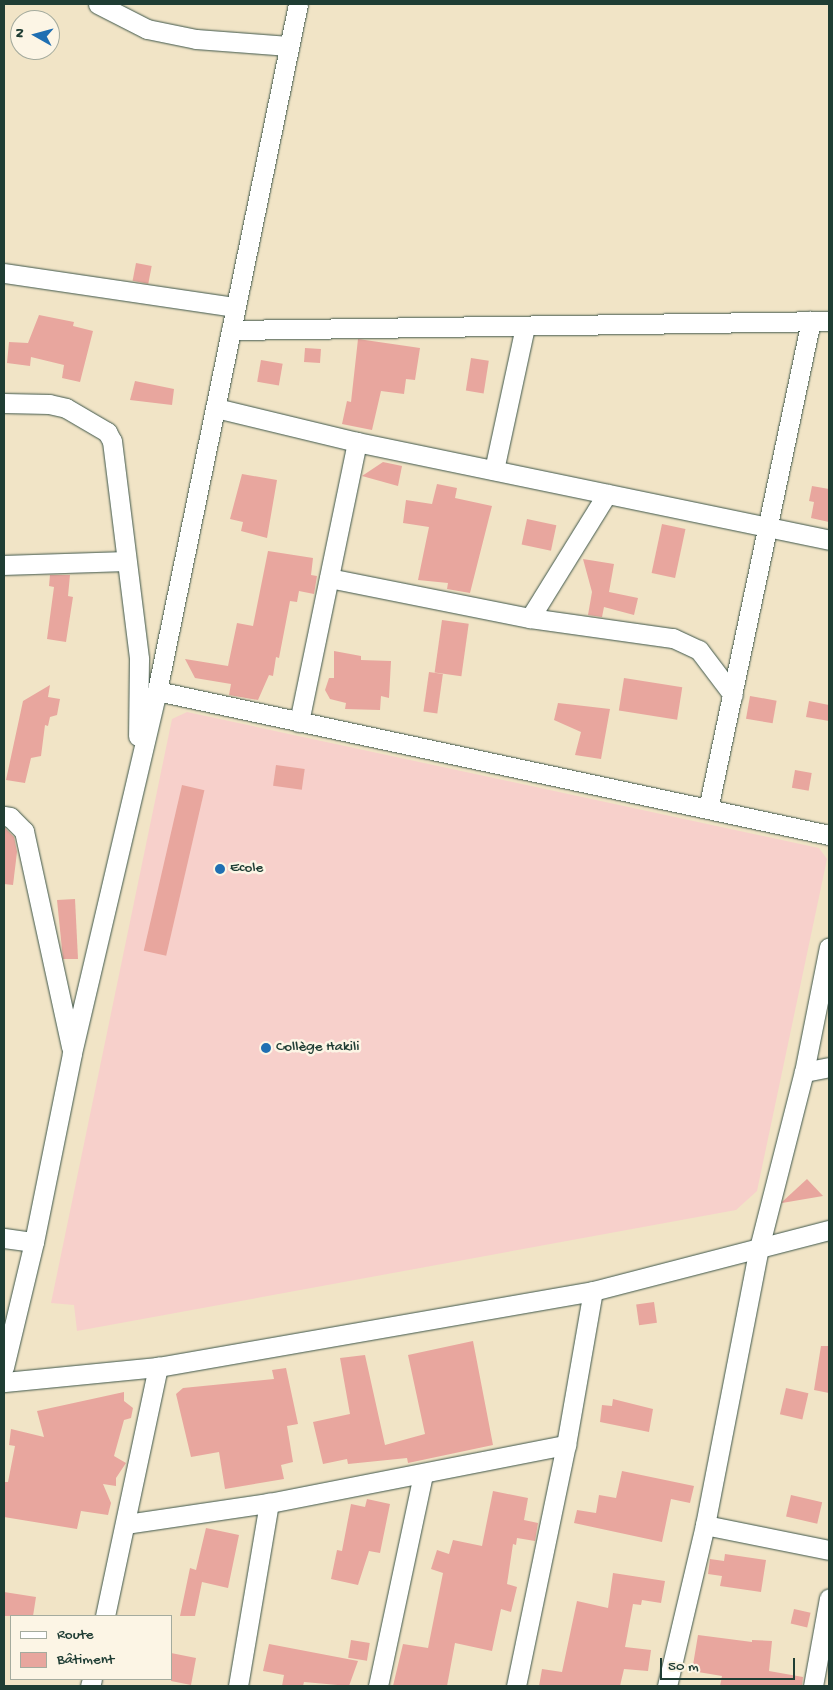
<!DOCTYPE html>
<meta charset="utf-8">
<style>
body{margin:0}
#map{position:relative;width:833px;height:1690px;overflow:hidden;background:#f1e4c6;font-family:"Gochi Hand",sans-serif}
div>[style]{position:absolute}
.built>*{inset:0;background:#f7d0cb}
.building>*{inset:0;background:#e8a69e;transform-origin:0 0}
.roads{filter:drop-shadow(0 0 1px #3e564a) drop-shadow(0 0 1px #3e564a)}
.minor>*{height:19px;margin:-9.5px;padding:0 9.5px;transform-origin:9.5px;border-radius:9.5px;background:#fff}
.dots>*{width:14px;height:14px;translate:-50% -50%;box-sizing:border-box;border:2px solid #fcf5e5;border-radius:50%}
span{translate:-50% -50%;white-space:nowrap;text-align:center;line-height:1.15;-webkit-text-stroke:5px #fcf5e5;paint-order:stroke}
.poi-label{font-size:15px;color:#1f3d34}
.left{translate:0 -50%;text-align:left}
.frame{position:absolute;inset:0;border:5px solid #1f3d34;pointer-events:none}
.legend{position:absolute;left:10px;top:1615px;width:162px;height:65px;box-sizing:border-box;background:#fcf5e5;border:1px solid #a4ab9e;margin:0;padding:6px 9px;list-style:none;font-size:15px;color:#1f3d34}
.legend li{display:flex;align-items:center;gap:10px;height:25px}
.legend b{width:25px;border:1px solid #a4ab9e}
.north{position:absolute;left:10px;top:10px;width:50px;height:50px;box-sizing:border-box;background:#fcf5e5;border:1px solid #a4ab9e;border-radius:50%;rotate:277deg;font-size:14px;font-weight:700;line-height:20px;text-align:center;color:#1f3d34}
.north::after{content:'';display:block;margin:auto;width:18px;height:22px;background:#1f6fb2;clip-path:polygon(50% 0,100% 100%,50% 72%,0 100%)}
.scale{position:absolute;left:660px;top:1658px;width:135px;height:22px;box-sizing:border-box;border:2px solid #1f3d34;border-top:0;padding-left:6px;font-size:15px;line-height:18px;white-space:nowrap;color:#1f3d34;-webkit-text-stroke:4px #fcf5e5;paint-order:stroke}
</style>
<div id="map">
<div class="built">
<i style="clip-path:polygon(187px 712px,819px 848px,827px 859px,757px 1191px,736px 1210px,77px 1331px,74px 1305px,51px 1303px,172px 719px)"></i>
</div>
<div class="building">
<i style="left:136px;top:263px;width:16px;height:18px;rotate:11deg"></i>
<i style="clip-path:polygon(39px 315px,74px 322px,73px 326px,93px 331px,80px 382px,62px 378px,64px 365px,31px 357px,30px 366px,7px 363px,9px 342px,28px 343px)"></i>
<i style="clip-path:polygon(358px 339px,420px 348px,415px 380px,406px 379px,404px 394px,381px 391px,372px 430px,342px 424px,347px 401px,351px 402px)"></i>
<i style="left:305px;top:348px;width:16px;height:14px;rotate:4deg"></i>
<i style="left:471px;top:358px;width:18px;height:33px;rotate:9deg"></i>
<i style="left:261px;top:360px;width:22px;height:22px;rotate:10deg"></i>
<i style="clip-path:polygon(135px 381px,174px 389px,172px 405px,130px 400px)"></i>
<i style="clip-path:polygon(383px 462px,402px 466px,398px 486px,362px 476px)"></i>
<i style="clip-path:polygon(242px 474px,277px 480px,267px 538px,241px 531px,243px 522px,230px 519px)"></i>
<i style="clip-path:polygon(437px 484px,457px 488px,455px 498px,492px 506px,470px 593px,447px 589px,448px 583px,418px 580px,429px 527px,403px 523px,406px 500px,432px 504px)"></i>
<i style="clip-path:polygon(812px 486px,829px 489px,829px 522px,811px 518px,814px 502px,809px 501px)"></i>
<i style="left:527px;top:519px;width:30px;height:26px;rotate:12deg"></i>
<i style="left:662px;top:524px;width:24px;height:50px;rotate:12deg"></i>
<i style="clip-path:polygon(268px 551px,313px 558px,311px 575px,317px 576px,314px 594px,299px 591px,297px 602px,290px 601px,279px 658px,276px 657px,273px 676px,269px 675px,258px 700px,229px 695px,231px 684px,195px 678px,185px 659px,228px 666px,237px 623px,253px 626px)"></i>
<i style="clip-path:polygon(583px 559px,614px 564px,609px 592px,638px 598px,634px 615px,604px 607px,602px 617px,588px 615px,592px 592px)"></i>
<i style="clip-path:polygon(50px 575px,70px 575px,68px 596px,73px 597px,66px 642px,47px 639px,54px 587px,49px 586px)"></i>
<i style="left:442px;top:620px;width:27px;height:53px;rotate:8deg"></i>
<i style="clip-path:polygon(334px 651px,361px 656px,361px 660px,391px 661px,389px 698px,381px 696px,380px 710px,345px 709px,346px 703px,330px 699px,325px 690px,329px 678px,334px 678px)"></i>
<i style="left:429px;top:672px;width:14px;height:40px;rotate:8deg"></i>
<i style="left:624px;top:678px;width:59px;height:33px;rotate:9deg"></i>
<i style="clip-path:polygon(50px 685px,48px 697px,60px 699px,57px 715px,50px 717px,48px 726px,45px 725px,41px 756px,31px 758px,25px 783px,6px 780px,23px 701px)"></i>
<i style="left:750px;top:696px;width:27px;height:23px;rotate:10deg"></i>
<i style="clip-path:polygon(809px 701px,829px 705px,829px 721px,806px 717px)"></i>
<i style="clip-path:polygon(558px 703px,610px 709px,601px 759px,575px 755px,581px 732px,554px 720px)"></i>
<i style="left:276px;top:765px;width:29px;height:21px;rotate:8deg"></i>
<i style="left:795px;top:770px;width:17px;height:18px;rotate:10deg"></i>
<i style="left:182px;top:785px;width:23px;height:170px;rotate:13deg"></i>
<i style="clip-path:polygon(4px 827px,14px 837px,17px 852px,13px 885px,4px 884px)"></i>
<i style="clip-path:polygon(75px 899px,78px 959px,63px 959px,57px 900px)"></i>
<i style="clip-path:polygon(807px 1179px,823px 1196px,782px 1203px,782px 1202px)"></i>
<i style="left:654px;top:1302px;width:21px;height:18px;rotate:82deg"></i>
<i style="clip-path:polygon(473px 1341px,493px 1445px,408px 1463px,407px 1458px,348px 1464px,347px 1459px,323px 1464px,313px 1422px,350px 1414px,340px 1358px,365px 1355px,385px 1445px,425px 1434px,408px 1355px)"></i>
<i style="clip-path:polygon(821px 1346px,829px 1346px,829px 1393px,814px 1390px)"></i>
<i style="clip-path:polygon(286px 1368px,298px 1424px,287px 1426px,293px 1462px,281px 1465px,284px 1479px,225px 1489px,219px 1452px,191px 1457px,176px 1394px,183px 1388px,274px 1379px,272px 1370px)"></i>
<i style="left:786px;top:1388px;width:23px;height:27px;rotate:13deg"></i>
<i style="clip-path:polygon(124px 1392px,124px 1401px,133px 1408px,131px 1418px,124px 1420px,114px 1456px,126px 1463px,116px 1478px,116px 1486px,103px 1484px,111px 1503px,108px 1515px,81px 1511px,77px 1529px,4px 1517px,4px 1482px,8px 1482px,15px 1446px,9px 1445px,11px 1429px,44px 1437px,37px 1411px)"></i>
<i style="clip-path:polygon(613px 1399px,653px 1409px,649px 1432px,600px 1422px,602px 1405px,612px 1406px)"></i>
<i style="clip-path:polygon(622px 1471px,694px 1486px,690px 1503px,671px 1499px,662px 1542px,574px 1523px,577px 1510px,596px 1513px,599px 1495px,616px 1498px)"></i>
<i style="clip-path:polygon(493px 1491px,528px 1498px,524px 1520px,538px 1523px,535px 1541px,517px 1538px,516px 1545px,513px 1544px,507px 1584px,517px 1587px,511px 1612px,501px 1609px,492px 1651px,455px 1643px,447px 1686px,393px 1686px,403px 1644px,428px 1648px,443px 1573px,431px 1569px,437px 1550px,449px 1554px,453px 1540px,482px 1546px)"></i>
<i style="left:791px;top:1495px;width:32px;height:22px;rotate:13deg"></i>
<i style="clip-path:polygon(367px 1499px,390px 1504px,380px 1553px,369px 1551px,358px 1585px,331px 1579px,337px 1550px,342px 1551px,351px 1504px,365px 1507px)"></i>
<i style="clip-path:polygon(206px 1528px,239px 1535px,228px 1588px,202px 1582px,195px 1616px,180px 1616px,190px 1568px,196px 1570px)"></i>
<i style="clip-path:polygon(725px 1554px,766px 1560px,761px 1592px,720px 1586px,722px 1576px,708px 1574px,710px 1559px,724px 1561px)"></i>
<i style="clip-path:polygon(613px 1573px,665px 1581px,661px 1603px,642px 1600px,641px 1605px,633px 1604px,625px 1647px,651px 1650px,648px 1671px,624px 1669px,620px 1686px,539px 1686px,542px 1669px,562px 1672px,577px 1601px,608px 1608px)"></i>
<i style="clip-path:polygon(4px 1592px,36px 1597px,33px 1616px,4px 1616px)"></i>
<i style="left:794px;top:1609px;width:17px;height:15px;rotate:13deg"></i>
<i style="clip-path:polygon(698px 1635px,752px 1642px,752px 1640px,772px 1641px,769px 1671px,803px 1677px,802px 1686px,720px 1686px,722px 1676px,692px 1671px)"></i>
<i style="left:351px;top:1640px;width:19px;height:18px;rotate:9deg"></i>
<i style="clip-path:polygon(269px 1644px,358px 1661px,349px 1686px,304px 1682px,303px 1686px,282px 1686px,284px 1675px,263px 1671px)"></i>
<i style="clip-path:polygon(171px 1653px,196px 1658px,191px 1685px,171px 1681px)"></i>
</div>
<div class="roads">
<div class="minor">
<i style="left:98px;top:4px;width:55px;rotate:27deg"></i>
<i style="left:147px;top:29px;width:50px;rotate:11.5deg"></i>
<i style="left:196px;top:39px;width:93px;rotate:4.3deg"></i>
<i style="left:4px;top:273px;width:233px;rotate:8.4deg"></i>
<i style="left:231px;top:330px;width:598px;rotate:-0.86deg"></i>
<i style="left:4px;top:403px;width:45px;rotate:1.3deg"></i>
<i style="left:49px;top:404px;width:17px;rotate:13deg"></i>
<i style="left:66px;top:408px;width:48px;rotate:30.3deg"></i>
<i style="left:107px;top:432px;width:10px;rotate:61deg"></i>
<i style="left:112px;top:441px;width:220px;rotate:82.9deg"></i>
<i style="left:139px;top:659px;width:77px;rotate:90.7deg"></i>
<i style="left:216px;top:408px;width:145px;rotate:13.6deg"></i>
<i style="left:357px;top:442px;width:482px;rotate:11.7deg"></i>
<i style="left:494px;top:470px;width:146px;rotate:-77.8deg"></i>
<i style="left:4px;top:565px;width:121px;rotate:-1.9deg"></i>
<i style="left:329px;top:578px;width:205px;rotate:11.3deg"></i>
<i style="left:530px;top:618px;width:144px;rotate:8deg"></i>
<i style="left:673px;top:638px;width:29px;rotate:25deg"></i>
<i style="left:699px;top:650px;width:56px;rotate:52.9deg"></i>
<i style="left:530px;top:618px;width:146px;rotate:-58.2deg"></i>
<i style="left:157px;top:691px;width:687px;rotate:12.09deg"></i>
<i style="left:299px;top:722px;width:286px;rotate:-78.3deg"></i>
<i style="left:708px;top:809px;width:499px;rotate:-78.1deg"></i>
<i style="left:4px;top:816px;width:6px;rotate:9deg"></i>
<i style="left:10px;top:817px;width:20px;rotate:45deg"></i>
<i style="left:24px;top:831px;width:221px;rotate:77.7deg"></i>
<i style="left:804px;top:1072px;width:25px;rotate:-11deg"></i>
<i style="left:4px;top:1238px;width:30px;rotate:8deg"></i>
<i style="left:4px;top:1367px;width:129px;rotate:-76.5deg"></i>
<i style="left:34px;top:1242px;width:193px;rotate:-78.6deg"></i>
<i style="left:72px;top:1053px;width:372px;rotate:-76.8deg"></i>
<i style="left:157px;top:691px;width:701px;rotate:-78.4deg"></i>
<i style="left:4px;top:1382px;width:155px;rotate:-5.6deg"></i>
<i style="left:158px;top:1367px;width:442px;rotate:-9.9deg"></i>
<i style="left:593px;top:1291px;width:244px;rotate:-14.5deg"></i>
<i style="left:126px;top:1524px;width:145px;rotate:-8.4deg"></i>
<i style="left:269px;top:1503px;width:303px;rotate:-11.1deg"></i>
<i style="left:705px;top:1525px;width:126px;rotate:11.4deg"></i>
<i style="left:105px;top:1616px;width:255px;rotate:-78deg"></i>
<i style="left:90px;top:1686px;width:7px;rotate:-74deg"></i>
<i style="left:238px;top:1686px;width:186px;rotate:-80.4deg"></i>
<i style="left:378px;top:1686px;width:216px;rotate:-78deg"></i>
<i style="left:516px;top:1686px;width:246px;rotate:-78.3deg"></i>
<i style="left:566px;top:1445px;width:156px;rotate:-80.1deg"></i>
<i style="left:667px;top:1686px;width:165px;rotate:-76.7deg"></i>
<i style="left:705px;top:1525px;width:282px;rotate:-79deg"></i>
<i style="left:759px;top:1248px;width:182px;rotate:-75.7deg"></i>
<i style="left:804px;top:1072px;width:127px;rotate:-78.7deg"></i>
<i style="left:813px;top:1686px;width:89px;rotate:-79.7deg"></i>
</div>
</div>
<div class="dots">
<i style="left:220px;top:869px;background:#1f6fb2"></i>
<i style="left:266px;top:1048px;background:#1f6fb2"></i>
</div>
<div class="poi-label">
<span class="left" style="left:230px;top:869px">Ecole</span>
<span class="left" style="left:276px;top:1048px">Collège Hakili</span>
</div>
<div class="frame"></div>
<ul class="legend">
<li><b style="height:6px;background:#fff"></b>Route</li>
<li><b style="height:14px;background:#e8a69e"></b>Bâtiment</li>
</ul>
<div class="north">N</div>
<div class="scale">50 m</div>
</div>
